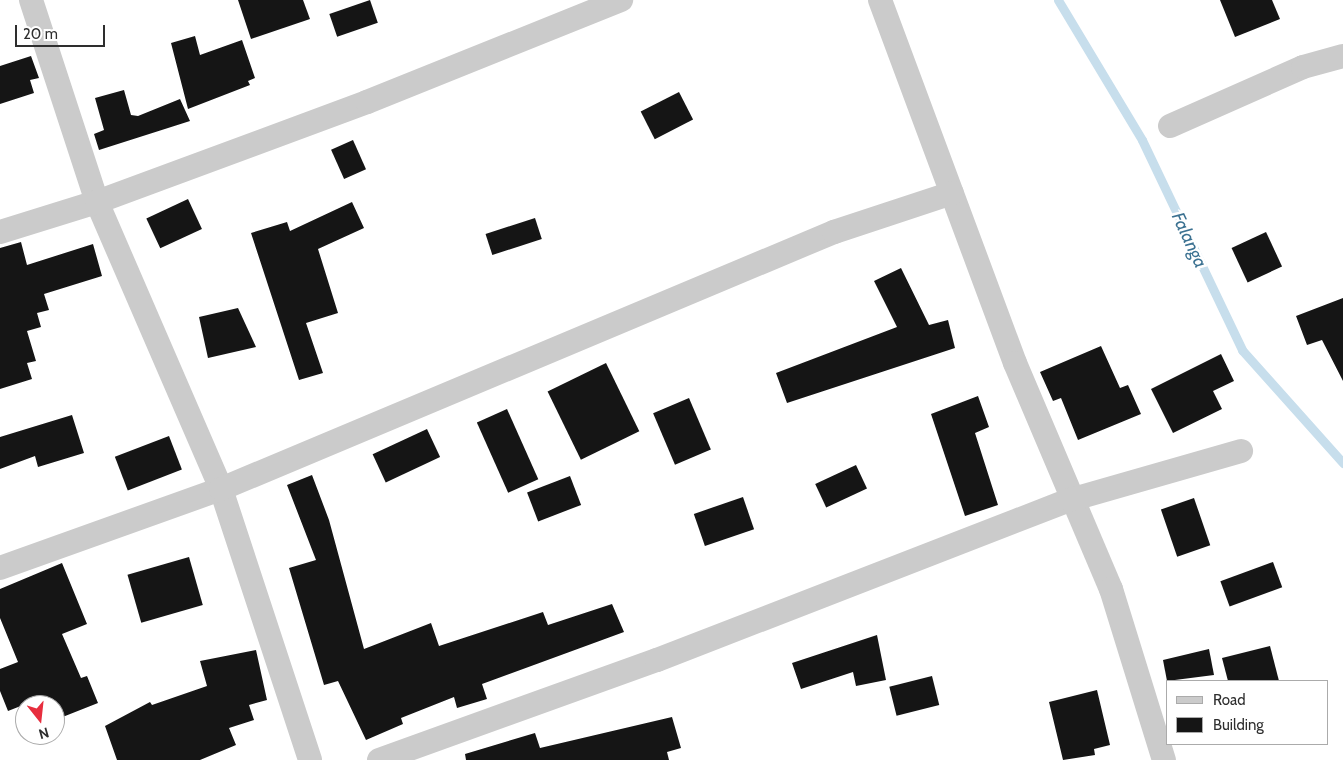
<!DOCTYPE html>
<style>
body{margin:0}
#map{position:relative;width:1343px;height:760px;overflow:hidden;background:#fff;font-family:Cabin,sans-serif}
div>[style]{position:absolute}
.stream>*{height:9px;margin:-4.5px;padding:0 4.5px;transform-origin:4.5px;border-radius:4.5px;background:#c7deec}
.building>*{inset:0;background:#151515;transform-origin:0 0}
.minor>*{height:24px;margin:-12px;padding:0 12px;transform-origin:12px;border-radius:12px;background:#cbcbcb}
span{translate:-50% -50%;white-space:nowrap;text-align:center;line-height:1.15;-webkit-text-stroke:5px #fff;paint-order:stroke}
.water-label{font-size:18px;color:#3b7191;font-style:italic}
.legend{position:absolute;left:1166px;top:680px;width:162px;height:65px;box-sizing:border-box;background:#fff;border:1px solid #ababab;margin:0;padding:6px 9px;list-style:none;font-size:15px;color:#2e2e2e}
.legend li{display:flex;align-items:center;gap:10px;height:25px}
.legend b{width:25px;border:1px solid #ababab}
.north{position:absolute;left:15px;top:695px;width:50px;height:50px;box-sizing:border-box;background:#fff;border:1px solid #ababab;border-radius:50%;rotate:164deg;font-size:14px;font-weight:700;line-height:20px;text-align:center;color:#2e2e2e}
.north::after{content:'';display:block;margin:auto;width:18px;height:22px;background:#e72e3e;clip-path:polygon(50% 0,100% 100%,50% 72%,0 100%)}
.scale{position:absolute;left:15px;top:25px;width:90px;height:22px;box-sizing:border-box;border:2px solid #2e2e2e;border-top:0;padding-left:6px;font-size:15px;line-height:18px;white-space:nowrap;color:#2e2e2e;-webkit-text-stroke:4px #fff;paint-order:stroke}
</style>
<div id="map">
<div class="stream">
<i style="left:1058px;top:0;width:163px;rotate:59deg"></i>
<i style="left:1142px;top:140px;width:233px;rotate:64.5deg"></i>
<i style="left:1242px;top:350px;width:152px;rotate:48.2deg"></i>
</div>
<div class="building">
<i style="clip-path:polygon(238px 0,303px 0,310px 19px,251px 39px)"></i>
<i style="left:370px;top:0;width:24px;height:43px;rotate:71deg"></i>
<i style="clip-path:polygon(1220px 0,1272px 0,1280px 19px,1235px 37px)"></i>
<i style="clip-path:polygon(195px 36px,200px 55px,242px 40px,255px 78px,248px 81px,250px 85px,188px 109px,171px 43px)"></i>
<i style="clip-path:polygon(31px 56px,39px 78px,30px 80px,34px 93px,0 104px,0 66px)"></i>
<i style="clip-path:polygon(124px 90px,131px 115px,138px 116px,180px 99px,190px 121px,99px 150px,94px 134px,104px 130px,95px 98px)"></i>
<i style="left:679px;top:92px;width:31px;height:43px;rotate:63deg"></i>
<i style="left:353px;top:140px;width:32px;height:24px;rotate:66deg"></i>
<i style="left:188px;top:199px;width:33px;height:46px;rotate:65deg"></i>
<i style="clip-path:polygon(352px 202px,364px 228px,318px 249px,338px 313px,306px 323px,323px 373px,299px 380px,251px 233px,287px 222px,290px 231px)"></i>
<i style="left:535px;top:218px;width:22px;height:52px;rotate:72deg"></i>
<i style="left:1266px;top:232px;width:38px;height:38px;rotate:65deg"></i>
<i style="clip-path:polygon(21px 242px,27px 265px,93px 244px,102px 276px,44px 294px,49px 310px,37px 313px,41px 327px,27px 331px,36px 361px,27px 363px,32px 379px,0 389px,0 248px)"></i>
<i style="clip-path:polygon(901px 268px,929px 325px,948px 320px,955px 348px,787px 403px,776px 373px,897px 327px,874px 281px)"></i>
<i style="clip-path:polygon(1343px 298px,1343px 381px,1322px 340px,1307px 345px,1296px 316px)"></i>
<i style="clip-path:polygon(238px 308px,256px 347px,208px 358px,199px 317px)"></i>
<i style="clip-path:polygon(1101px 346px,1120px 388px,1128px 385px,1141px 414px,1078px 440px,1061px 398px,1053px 401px,1040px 372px)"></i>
<i style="clip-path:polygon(1221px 354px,1234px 381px,1213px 391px,1222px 409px,1173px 433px,1151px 389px)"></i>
<i style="left:606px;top:363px;width:76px;height:65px;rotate:64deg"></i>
<i style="clip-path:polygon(978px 396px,989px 427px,975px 433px,998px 505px,965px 516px,931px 414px)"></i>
<i style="left:689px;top:398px;width:56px;height:39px;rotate:67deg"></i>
<i style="left:507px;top:409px;width:77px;height:33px;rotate:66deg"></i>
<i style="clip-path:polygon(72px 415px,84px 453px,38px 467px,35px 456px,0 469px,0 437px)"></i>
<i style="left:427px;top:429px;width:31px;height:60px;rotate:65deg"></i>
<i style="left:169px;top:436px;width:36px;height:58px;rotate:69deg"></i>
<i style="left:856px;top:465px;width:26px;height:45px;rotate:65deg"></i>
<i style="clip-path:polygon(312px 475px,329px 520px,364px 649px,431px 623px,439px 646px,543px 612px,548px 625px,612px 604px,624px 632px,482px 684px,487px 699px,457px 708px,454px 697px,401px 718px,403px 724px,366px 740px,338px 681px,324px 685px,289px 568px,316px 560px,287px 485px)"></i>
<i style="left:570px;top:476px;width:31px;height:46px;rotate:69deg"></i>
<i style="left:743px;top:497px;width:34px;height:52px;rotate:71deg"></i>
<i style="left:1194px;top:498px;width:50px;height:35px;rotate:71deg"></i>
<i style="left:189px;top:557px;width:50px;height:64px;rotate:74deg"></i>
<i style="left:1273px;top:562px;width:27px;height:56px;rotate:70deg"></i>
<i style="clip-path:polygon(62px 563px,87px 624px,62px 634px,81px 678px,87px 676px,98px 703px,55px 720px,55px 705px,44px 705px,41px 698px,8px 711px,0 691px,0 669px,18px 662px,0 618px,0 589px)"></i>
<i style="clip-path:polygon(877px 635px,886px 680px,856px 686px,853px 672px,801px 689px,792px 663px)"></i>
<i style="clip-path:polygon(1270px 646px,1279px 681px,1228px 681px,1222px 658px)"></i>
<i style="clip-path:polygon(1209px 649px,1214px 675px,1167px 681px,1163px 660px)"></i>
<i style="clip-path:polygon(256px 650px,267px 700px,249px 705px,254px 720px,229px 728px,236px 745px,200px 760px,117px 760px,105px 726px,150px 702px,152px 705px,207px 686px,200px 661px)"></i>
<i style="left:932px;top:676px;width:30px;height:44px;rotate:76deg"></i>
<i style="clip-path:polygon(1097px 690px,1110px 745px,1094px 749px,1095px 755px,1063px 760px,1049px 702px)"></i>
<i style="clip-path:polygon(672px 717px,681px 748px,667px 752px,669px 760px,466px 760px,465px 754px,535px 733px,540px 748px)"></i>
</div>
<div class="minor">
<i style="left:31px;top:0;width:213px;rotate:71.9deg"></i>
<i style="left:97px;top:202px;width:313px;rotate:66.6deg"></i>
<i style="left:221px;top:489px;width:285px;rotate:71.8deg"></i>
<i style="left:880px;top:0;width:387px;rotate:69.6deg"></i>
<i style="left:1015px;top:363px;width:246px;rotate:67deg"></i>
<i style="left:1111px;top:589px;width:179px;rotate:72.8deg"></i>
<i style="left:1170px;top:126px;width:145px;rotate:-23.9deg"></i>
<i style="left:1303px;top:67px;width:41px;rotate:-15.4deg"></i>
<i style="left:0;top:232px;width:102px;rotate:-17.2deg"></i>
<i style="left:97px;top:202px;width:288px;rotate:-20.3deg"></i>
<i style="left:367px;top:102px;width:274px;rotate:-21.9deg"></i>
<i style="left:0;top:568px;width:235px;rotate:-19.7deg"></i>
<i style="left:221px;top:489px;width:665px;rotate:-22.75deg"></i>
<i style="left:834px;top:232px;width:124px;rotate:-18.3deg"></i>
<i style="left:379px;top:760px;width:295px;rotate:-19.8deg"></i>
<i style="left:657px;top:660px;width:443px;rotate:-21.2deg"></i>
<i style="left:1070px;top:500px;width:178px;rotate:-16deg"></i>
</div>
<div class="water-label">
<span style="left:1189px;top:240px;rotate:65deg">Falanga</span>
</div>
<ul class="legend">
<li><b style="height:6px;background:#cbcbcb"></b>Road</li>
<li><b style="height:14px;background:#151515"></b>Building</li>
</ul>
<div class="north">N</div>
<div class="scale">20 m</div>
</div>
